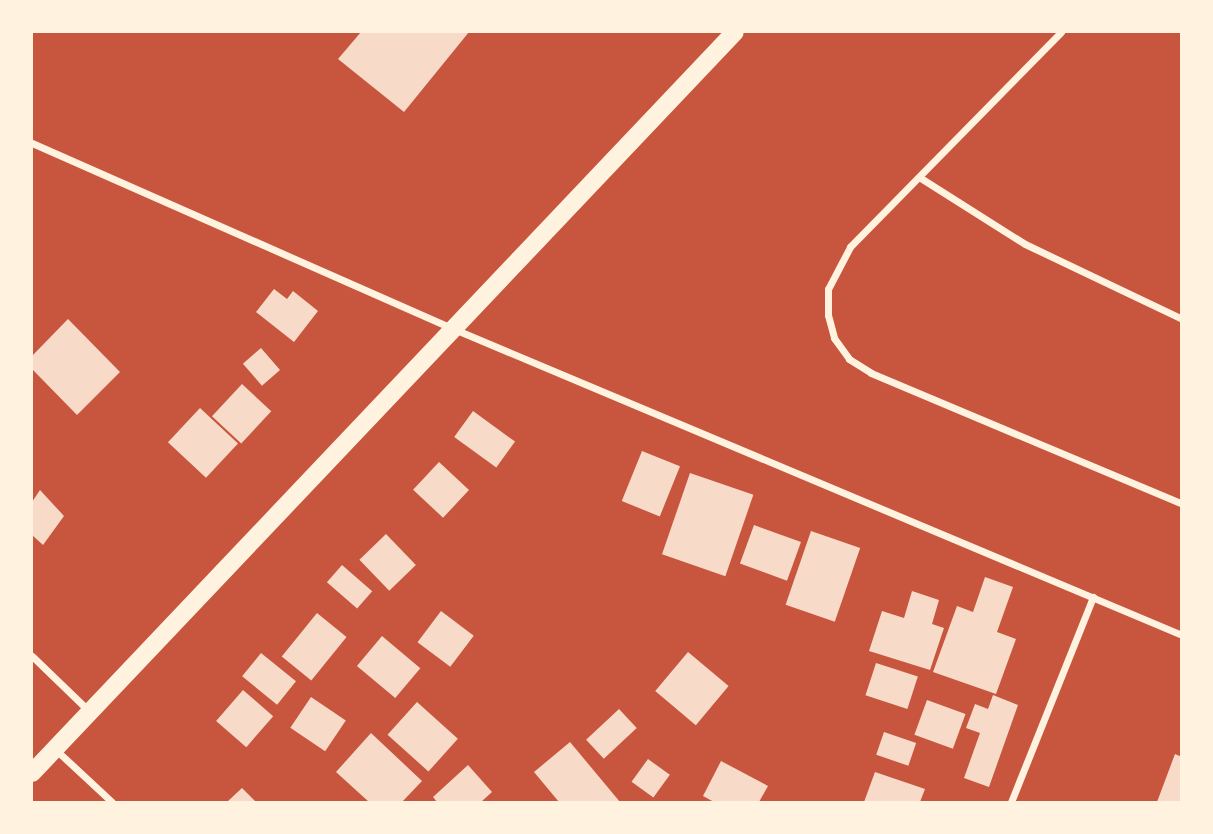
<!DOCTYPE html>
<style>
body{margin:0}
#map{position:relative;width:1213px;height:834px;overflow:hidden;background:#c8553d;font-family:Helvetica,sans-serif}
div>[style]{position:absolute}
.building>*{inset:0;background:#f7dbc8;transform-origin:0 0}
.minor>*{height:7px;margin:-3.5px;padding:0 3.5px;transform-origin:3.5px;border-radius:3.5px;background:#fff3e0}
.primary>*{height:18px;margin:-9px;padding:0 9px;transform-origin:9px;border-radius:9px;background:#fff3e0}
span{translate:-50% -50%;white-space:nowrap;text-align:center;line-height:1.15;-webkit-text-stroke:7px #fff3e0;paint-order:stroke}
.frame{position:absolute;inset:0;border:33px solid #fff3e0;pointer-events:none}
</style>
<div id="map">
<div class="building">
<i style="clip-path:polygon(361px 32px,469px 32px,404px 112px,338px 59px)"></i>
<i style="clip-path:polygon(274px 289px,287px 299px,293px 291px,318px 311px,294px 342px,256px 312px)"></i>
<i style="clip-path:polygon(68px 319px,120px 372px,77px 415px,32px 369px,32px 356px)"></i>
<i style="left:261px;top:348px;width:29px;height:24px;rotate:49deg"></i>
<i style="left:242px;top:384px;width:40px;height:44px;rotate:43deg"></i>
<i style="left:200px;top:408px;width:52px;height:47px;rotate:43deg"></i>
<i style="left:473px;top:411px;width:52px;height:32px;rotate:36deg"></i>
<i style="left:642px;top:451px;width:41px;height:54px;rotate:22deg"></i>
<i style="left:439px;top:462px;width:41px;height:38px;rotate:43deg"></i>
<i style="left:690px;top:473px;width:67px;height:86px;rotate:19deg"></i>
<i style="clip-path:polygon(40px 490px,64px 516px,43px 545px,32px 535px,32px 502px)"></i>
<i style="left:754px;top:525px;width:50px;height:41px;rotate:20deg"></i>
<i style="left:811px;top:531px;width:52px;height:78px;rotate:19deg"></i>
<i style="left:386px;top:534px;width:43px;height:37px;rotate:46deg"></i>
<i style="left:342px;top:565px;width:40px;height:23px;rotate:41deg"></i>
<i style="clip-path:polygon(985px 577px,1013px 587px,997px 632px,1016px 639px,996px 694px,933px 672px,957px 606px,973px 612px)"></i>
<i style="clip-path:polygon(912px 591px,939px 600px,932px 624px,944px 628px,930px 670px,869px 651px,882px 611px,904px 618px)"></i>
<i style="left:441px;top:611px;width:41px;height:39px;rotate:37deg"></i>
<i style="left:317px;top:613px;width:38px;height:56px;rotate:39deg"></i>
<i style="left:382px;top:636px;width:50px;height:39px;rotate:40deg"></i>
<i style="left:688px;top:652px;width:53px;height:51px;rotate:40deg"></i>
<i style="left:261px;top:653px;width:45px;height:30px;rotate:39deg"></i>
<i style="left:876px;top:663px;width:44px;height:34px;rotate:18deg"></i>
<i style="left:243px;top:690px;width:40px;height:41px;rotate:41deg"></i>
<i style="clip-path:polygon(993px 695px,1018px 705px,989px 787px,964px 778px,980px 733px,966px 728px,975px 704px,988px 709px)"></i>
<i style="left:311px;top:697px;width:42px;height:37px;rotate:34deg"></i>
<i style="left:927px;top:700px;width:41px;height:37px;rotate:20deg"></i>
<i style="left:417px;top:702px;width:55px;height:44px;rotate:42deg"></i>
<i style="left:619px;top:709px;width:26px;height:45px;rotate:47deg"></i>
<i style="left:884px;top:732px;width:34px;height:24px;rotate:19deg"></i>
<i style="clip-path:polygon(371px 733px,422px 781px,402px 802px,369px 802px,336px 772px)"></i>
<i style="clip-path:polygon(570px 742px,620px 802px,559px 802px,534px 772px)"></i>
<i style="clip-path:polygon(1175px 754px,1182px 757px,1182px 802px,1157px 802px)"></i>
<i style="left:648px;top:759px;width:27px;height:28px;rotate:36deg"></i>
<i style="clip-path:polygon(721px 761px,768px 786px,759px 802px,714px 802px,703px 796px)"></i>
<i style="clip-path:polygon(468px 765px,492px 792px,481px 802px,437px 802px,433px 797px)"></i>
<i style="clip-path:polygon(875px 772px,925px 789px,920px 802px,864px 802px)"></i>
<i style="clip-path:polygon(242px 788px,256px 802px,227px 802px)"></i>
</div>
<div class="minor">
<i style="left:1061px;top:32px;width:301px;rotate:134.5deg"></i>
<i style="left:850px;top:247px;width:47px;rotate:117.6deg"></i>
<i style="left:828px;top:289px;width:26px;rotate:90deg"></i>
<i style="left:828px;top:315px;width:24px;rotate:75deg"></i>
<i style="left:834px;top:338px;width:26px;rotate:54deg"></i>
<i style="left:849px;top:359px;width:26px;rotate:32deg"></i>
<i style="left:871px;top:373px;width:337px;rotate:22.8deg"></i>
<i style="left:32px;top:143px;width:461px;rotate:23.8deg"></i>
<i style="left:454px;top:329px;width:790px;rotate:22.8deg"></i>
<i style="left:919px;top:177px;width:125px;rotate:32.3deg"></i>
<i style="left:1025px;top:244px;width:174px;rotate:25.5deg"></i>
<i style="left:32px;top:656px;width:79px;rotate:44deg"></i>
<i style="left:56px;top:750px;width:76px;rotate:42.9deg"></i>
<i style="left:1011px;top:802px;width:221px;rotate:-68.2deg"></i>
</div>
<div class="primary">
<i style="left:32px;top:773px;width:1021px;rotate:-46.51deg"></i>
</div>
<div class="frame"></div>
</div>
